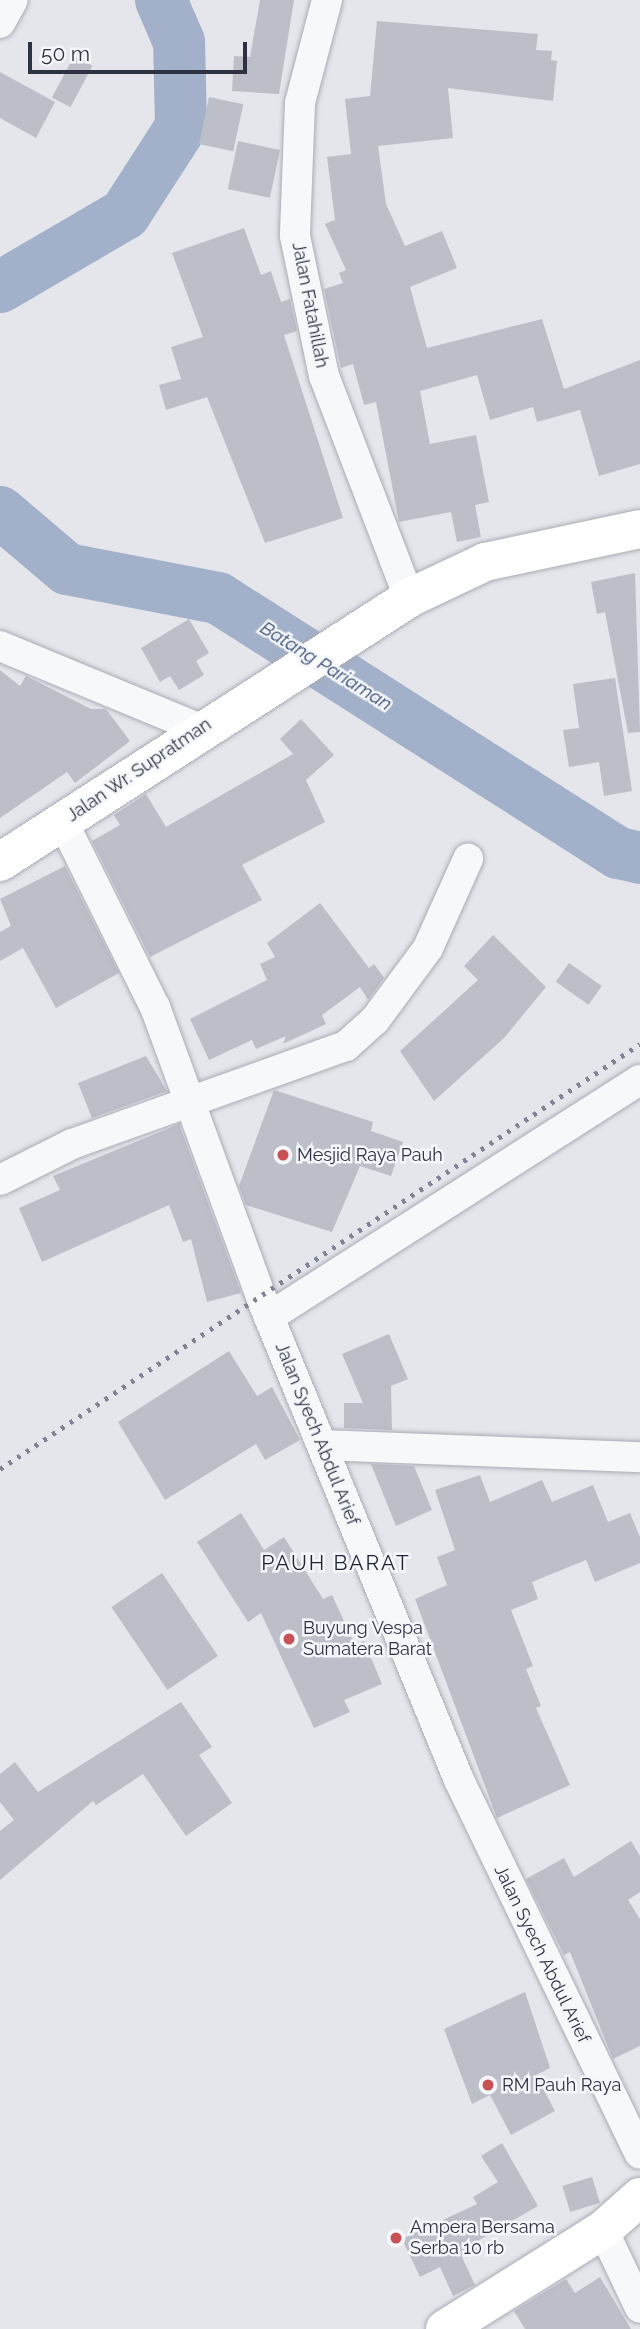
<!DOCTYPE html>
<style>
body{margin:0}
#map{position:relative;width:640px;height:2329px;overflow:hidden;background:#e4e6eb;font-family:Raleway,sans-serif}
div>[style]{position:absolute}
.river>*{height:52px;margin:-26px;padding:0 26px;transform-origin:26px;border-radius:26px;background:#a2b0c9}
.building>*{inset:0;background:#bcbfc8;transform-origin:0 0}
.roads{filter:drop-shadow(0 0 2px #a9acb5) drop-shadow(0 0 2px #a9acb5)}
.street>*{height:30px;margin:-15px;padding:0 15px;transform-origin:15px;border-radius:15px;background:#f7f8fa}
.secondary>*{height:38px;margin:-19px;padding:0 19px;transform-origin:19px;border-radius:19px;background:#fff}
.primary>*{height:38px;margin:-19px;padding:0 19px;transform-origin:19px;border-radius:19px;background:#fff}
.rail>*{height:5px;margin-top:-2.5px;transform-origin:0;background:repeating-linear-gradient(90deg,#7f8494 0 3.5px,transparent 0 10.5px)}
.dots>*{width:19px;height:19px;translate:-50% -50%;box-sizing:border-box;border:4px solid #f4f6f9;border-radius:50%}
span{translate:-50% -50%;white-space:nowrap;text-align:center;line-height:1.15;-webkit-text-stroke:5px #f4f6f9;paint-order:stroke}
.street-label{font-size:18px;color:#2d3243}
.poi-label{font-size:18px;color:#2d3243}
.left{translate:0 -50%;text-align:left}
.water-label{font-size:19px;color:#384d76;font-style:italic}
.quarter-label{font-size:21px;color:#1f2434;letter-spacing:2px}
.scale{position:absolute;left:28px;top:42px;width:219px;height:32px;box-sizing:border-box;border:4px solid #2d3243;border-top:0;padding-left:9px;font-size:21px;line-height:24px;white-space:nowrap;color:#2d3243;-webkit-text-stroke:5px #f4f6f9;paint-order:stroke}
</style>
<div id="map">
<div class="river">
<i style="left:0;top:287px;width:145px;rotate:-30.3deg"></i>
<i style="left:125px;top:214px;width:103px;rotate:-57.2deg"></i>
<i style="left:181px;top:127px;width:85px;rotate:-91.3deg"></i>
<i style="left:179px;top:42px;width:46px;rotate:-113.2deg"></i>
<i style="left:0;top:512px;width:88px;rotate:40.4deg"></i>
<i style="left:67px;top:569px;width:154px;rotate:10.9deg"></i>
<i style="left:218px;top:598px;width:475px;rotate:32.5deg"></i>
<i style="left:619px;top:853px;width:22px;rotate:13deg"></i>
</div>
<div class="building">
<i style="clip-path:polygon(260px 0,294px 0,279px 94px,232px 91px,234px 56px,250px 57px)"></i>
<i style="clip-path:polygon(377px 21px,538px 34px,536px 50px,552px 51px,551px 60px,557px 61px,553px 101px,448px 88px,453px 138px,378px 146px,386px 204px,405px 246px,442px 231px,457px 268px,410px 287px,427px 348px,542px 319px,564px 389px,640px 360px,640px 464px,599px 476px,580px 410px,537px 422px,533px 407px,490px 420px,477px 375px,420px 391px,430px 444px,476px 435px,489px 502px,475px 505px,481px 537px,457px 542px,451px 512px,399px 522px,376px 402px,364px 405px,353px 364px,341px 368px,324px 289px,343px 283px,339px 273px,346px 270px,325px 224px,335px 220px,327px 157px,351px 154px,345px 99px,370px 96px)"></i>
<i style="left:74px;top:56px;width:21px;height:47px;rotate:28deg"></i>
<i style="clip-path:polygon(0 72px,55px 102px,36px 138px,0 118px)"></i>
<i style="left:209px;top:97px;width:35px;height:48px;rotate:12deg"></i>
<i style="left:238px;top:141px;width:43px;height:49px;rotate:12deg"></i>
<i style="clip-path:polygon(244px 228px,261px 275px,271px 271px,281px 302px,290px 299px,297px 331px,284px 335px,343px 518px,265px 543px,207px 397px,166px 410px,159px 385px,181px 379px,171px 347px,203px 337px,172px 253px)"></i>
<i style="clip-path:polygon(635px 573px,640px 732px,628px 733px,605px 612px,597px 614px,591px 582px)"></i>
<i style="clip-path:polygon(189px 619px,209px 653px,196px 661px,204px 675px,179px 690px,170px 676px,160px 682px,141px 648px)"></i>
<i style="clip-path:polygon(0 670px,20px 686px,26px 676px,91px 709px,106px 709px,130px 741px,75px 783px,67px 772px,0 818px)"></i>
<i style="clip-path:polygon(615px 678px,632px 791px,604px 796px,599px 762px,569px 767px,563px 730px,579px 728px,573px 684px)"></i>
<i style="clip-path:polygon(301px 719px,334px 755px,306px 780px,325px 822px,242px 865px,262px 900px,150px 957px,92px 841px,120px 825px,114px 815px,146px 794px,166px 827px,293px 754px,280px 739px)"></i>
<i style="clip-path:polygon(65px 866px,119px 973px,56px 1008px,23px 948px,0 961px,0 932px,11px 926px,0 899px)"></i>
<i style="clip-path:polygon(320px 903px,369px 968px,374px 964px,384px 978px,368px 1000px,360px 987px,322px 1015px,326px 1024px,283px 1044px,286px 1036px,256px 1049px,252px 1040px,209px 1060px,190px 1019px,267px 980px,260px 964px,275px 957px,267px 943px)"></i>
<i style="clip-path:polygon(493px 935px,546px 987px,504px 1038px,434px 1101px,400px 1051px,478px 980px,464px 966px)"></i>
<i style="left:569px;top:963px;width:40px;height:23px;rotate:35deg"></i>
<i style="clip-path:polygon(146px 1056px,167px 1091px,92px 1118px,78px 1083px)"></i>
<i style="clip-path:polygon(274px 1090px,373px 1122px,371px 1131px,403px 1142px,391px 1176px,360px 1166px,332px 1232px,246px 1205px,239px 1186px)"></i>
<i style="clip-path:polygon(179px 1124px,241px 1293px,207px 1302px,191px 1239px,183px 1242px,169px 1205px,42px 1262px,19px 1208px,60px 1190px,53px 1176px)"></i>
<i style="clip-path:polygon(389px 1334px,408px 1379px,391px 1386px,392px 1430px,344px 1428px,344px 1403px,363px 1403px,342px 1354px)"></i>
<i style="clip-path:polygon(229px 1351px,257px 1396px,272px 1387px,300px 1440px,265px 1460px,256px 1444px,165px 1500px,118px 1422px)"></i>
<i style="clip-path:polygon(371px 1464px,414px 1466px,432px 1510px,396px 1526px)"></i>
<i style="clip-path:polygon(480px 1475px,490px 1502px,542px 1480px,552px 1502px,593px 1485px,608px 1522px,630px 1513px,640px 1537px,640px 1563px,595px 1582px,586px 1560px,532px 1582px,538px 1599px,511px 1610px,533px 1666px,526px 1669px,541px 1706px,536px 1708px,570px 1785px,497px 1818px,415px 1599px,447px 1585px,437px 1557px,455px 1550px,435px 1490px)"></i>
<i style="clip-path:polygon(241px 1513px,264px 1550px,284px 1537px,323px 1599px,332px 1595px,355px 1645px,364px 1641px,382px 1684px,344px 1700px,350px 1712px,314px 1728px,261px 1613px,248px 1622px,197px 1542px)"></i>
<i style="left:162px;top:1573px;width:100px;height:61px;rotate:56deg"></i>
<i style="clip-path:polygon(181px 1702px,212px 1747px,199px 1755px,232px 1803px,186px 1836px,143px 1774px,96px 1805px,93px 1801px,0 1880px,0 1831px,14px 1820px,0 1802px,0 1774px,15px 1762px,38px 1792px)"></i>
<i style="clip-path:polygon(631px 1841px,640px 1856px,640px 1892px,628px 1900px,640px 1919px,640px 2046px,613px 2059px,570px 1952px,564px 1955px,526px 1879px,564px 1858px,574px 1877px)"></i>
<i style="clip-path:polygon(525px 1992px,550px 2068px,536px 2075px,555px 2111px,511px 2135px,490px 2095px,472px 2104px,444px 2029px)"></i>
<i style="clip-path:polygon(502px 2143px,538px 2206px,474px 2243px,477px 2250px,462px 2257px,475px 2285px,453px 2296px,440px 2267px,420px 2277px,402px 2239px,477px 2204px,473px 2197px,498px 2182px,481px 2156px)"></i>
<i style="left:592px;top:2177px;width:27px;height:31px;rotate:73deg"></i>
<i style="clip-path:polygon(600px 2277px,631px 2329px,525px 2329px,514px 2311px,566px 2279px,575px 2293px)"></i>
</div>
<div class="roads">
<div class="street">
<i style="left:327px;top:0;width:106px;rotate:104.7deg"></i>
<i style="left:300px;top:103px;width:133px;rotate:92.2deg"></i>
<i style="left:295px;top:236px;width:143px;rotate:78.3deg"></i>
<i style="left:324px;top:376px;width:238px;rotate:69deg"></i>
<i style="left:0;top:23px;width:26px;rotate:-61deg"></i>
<i style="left:0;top:646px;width:214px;rotate:22.5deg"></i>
<i style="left:63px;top:822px;width:207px;rotate:63.6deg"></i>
<i style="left:155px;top:1007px;width:312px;rotate:69.9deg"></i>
<i style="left:262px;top:1300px;width:519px;rotate:67.69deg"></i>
<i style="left:459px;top:1780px;width:415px;rotate:64.2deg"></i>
<i style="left:0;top:1180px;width:80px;rotate:-26.6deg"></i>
<i style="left:72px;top:1144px;width:291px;rotate:-19.7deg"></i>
<i style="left:346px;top:1046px;width:39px;rotate:-42deg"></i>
<i style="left:375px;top:1020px;width:89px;rotate:-53.6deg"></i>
<i style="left:428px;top:948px;width:98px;rotate:-65.8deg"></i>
<i style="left:269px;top:1317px;width:440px;rotate:-32.6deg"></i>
<i style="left:323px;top:1445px;width:317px;rotate:2.2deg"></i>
<i style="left:603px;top:2230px;width:86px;rotate:64.6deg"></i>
</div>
<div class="secondary">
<i style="left:445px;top:2329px;width:186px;rotate:-32.1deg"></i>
<i style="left:603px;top:2230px;width:50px;rotate:-41.7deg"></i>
</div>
<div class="primary">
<i style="left:0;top:862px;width:487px;rotate:-32.8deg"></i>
<i style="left:409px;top:598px;width:84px;rotate:-25.3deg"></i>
<i style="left:485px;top:562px;width:158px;rotate:-12deg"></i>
</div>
</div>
<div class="rail">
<i style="left:0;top:1469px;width:768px;rotate:-33.59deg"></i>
</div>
<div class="dots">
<i style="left:283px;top:1155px;background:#c85156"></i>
<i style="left:289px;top:1639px;background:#c85156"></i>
<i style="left:488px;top:2085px;background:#c85156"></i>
<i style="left:396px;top:2238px;background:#c85156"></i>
</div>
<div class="street-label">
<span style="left:310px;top:305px;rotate:79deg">Jalan Fatahillah</span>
<span style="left:139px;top:770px;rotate:-34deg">Jalan Wr. Supratman</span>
<span style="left:317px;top:1434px;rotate:68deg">Jalan Syech Abdul Arief</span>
<span style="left:542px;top:1954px;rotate:64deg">Jalan Syech Abdul Arief</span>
</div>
<div class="poi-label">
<span class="left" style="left:297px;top:1155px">Mesjid Raya Pauh</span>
<span class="left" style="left:303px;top:1639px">Buyung Vespa<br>Sumatera Barat</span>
<span class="left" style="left:502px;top:2085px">RM Pauh Raya</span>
<span class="left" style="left:410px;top:2238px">Ampera Bersama<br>Serba 10 rb</span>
</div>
<div class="water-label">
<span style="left:326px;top:666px;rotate:32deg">Batang Pariaman</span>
</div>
<div class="quarter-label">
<span style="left:336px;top:1563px">PAUH BARAT</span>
</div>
<div class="scale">50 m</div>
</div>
